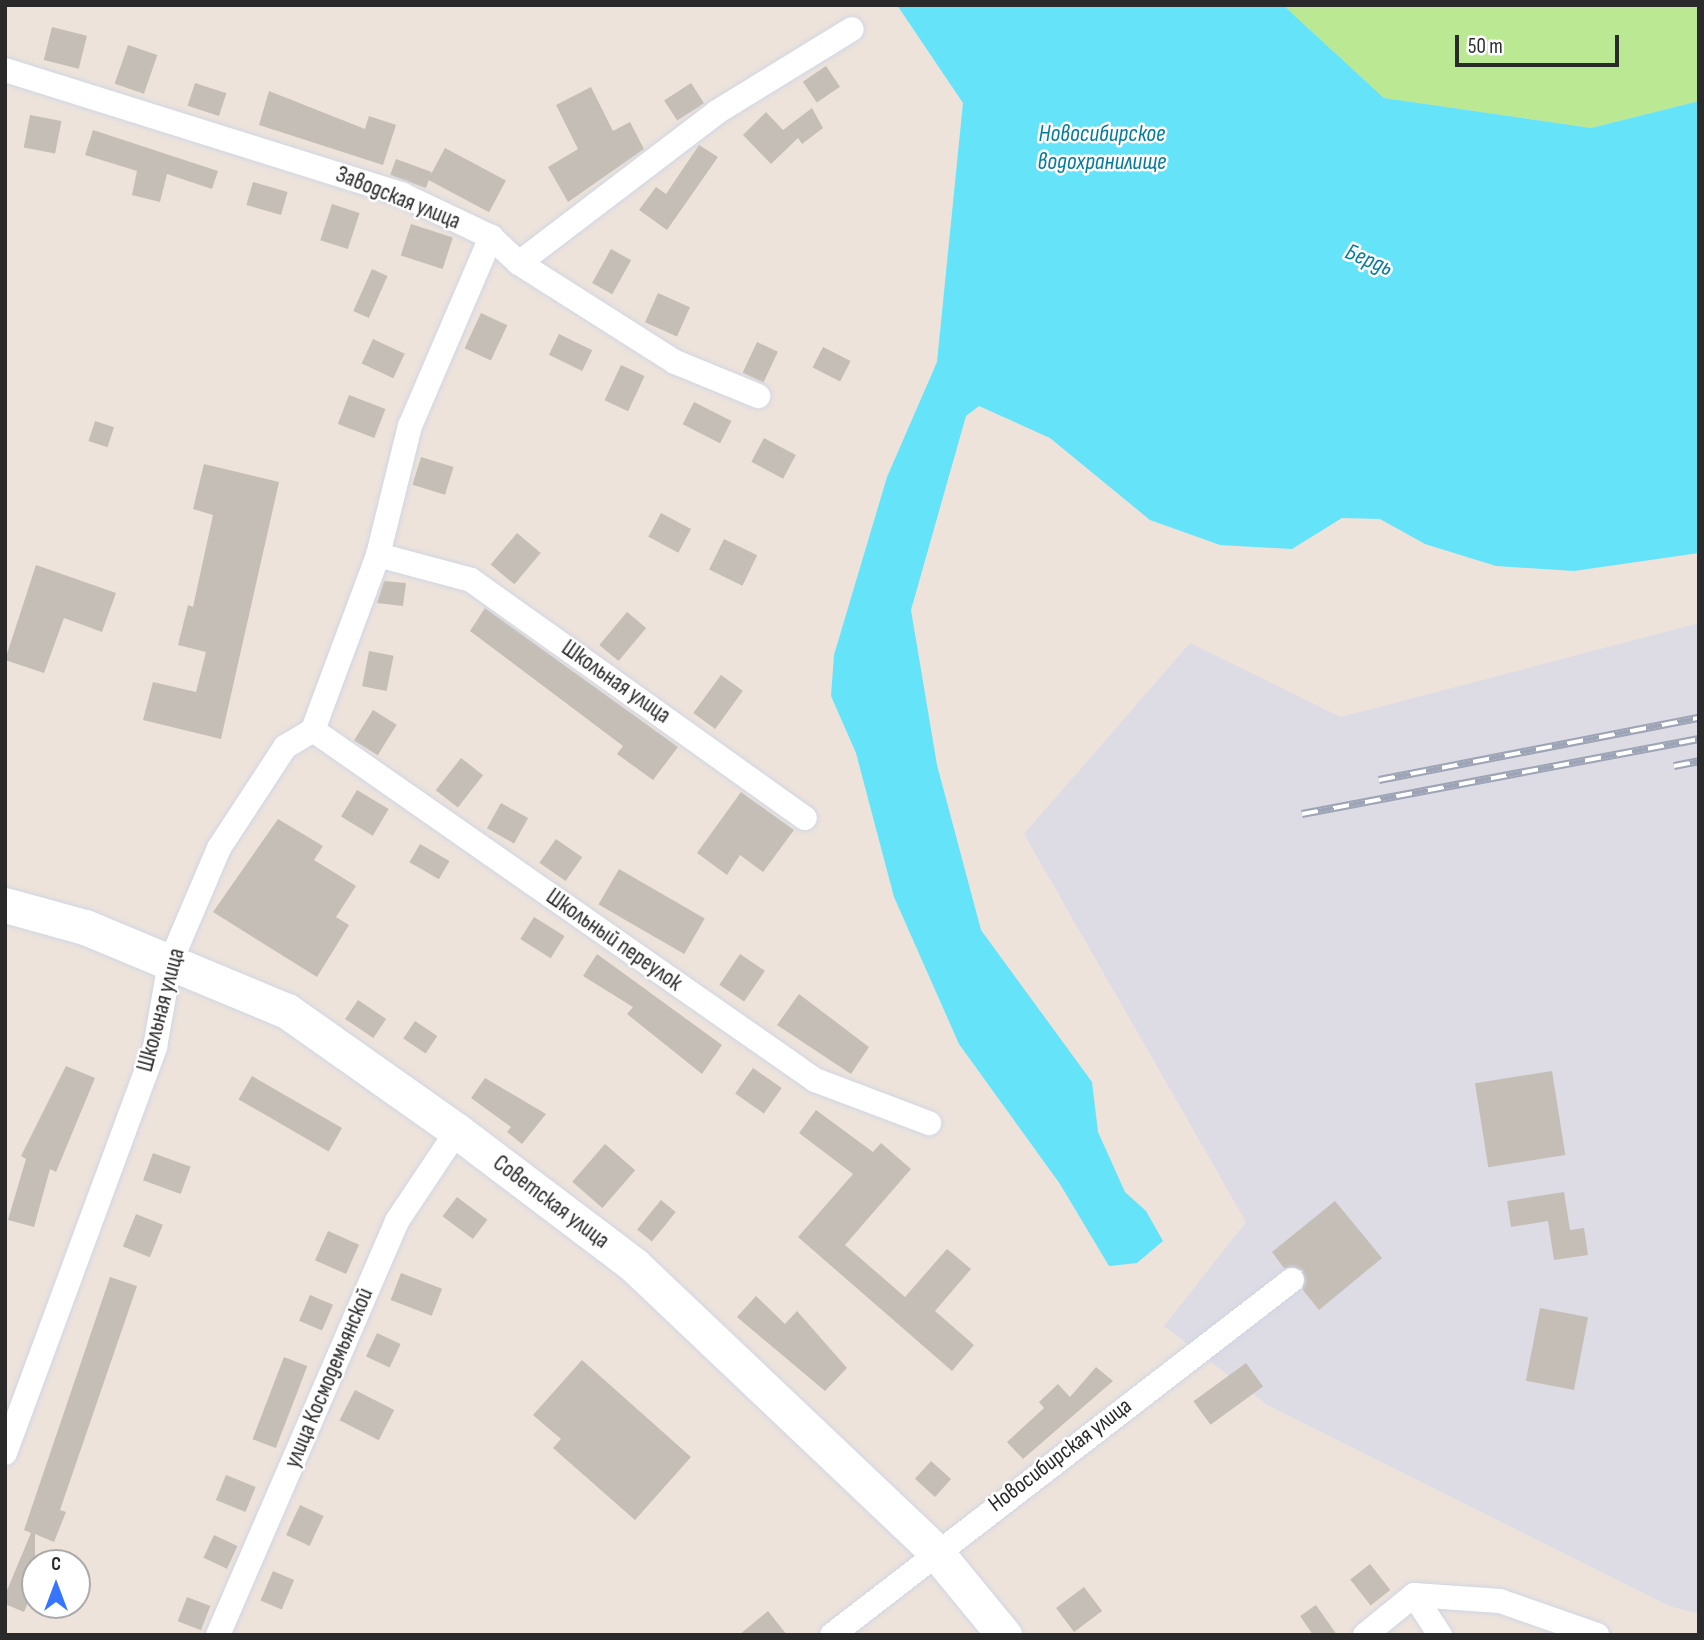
<!DOCTYPE html>
<meta charset="utf-8">
<style>
body{margin:0}
#map{position:relative;width:1704px;height:1640px;overflow:hidden;background:#ede3db;font-family:"Sofia Sans Condensed",sans-serif}
div>[style]{position:absolute}
.industrial>*{inset:0;background:#dddce5}
.green>*{inset:0;background:#bbe892}
.water>*{inset:0;background:#65e3f8}
.building>*{inset:0;background:#c5beb6;transform-origin:0 0}
.roads{filter:drop-shadow(0 0 2px #d0d6e4) drop-shadow(0 0 2px #d0d6e4)}
.street>*{height:24px;margin:-12px;padding:0 12px;transform-origin:12px;border-radius:12px;background:#fff}
.secondary>*{height:35px;margin:-17.5px;padding:0 17.5px;transform-origin:17.5px;border-radius:17.5px;background:#fff}
.rail>*{height:8px;margin-top:-4px;transform-origin:0;background:repeating-linear-gradient(90deg,#fff 0 16px,#9da4b6 0 32px);box-sizing:border-box;border-block:2px solid #9da4b6}
span{translate:-50% -50%;white-space:nowrap;text-align:center;line-height:1.15;-webkit-text-stroke:5px #fff;paint-order:stroke}
.street-label{font-size:23px;color:#2a2a2a}
.water-label{font-size:24px;color:#047c9e;font-style:italic}
.frame{position:absolute;inset:0;border:7px solid #2a2a2a;pointer-events:none}
.north{position:absolute;left:21px;top:1549px;width:70px;height:70px;box-sizing:border-box;background:#fff;border:2px solid #aaa;border-radius:50%;rotate:0deg;font-size:19px;font-weight:700;line-height:28px;text-align:center;color:#2a2a2a}
.north::after{content:'';display:block;margin:auto;width:24px;height:32px;background:#3675ff;clip-path:polygon(50% 0,100% 100%,50% 72%,0 100%)}
.scale{position:absolute;left:1455px;top:35px;width:164px;height:32px;box-sizing:border-box;border:4px solid #2a2a2a;border-top:0;padding-left:9px;font-size:21px;line-height:24px;white-space:nowrap;color:#2a2a2a;-webkit-text-stroke:5px #fff;paint-order:stroke}
</style>
<div id="map">
<div class="industrial">
<i style="clip-path:polygon(1699px 623px,1699px 1614px,1669px 1606px,1267px 1405px,1164px 1326px,1246px 1222px,1024px 834px,1190px 643px,1341px 717px)"></i>
</div>
<div class="green">
<i style="clip-path:polygon(1283px 5px,1699px 5px,1699px 101px,1591px 128px,1384px 98px)"></i>
</div>
<div class="water">
<i style="clip-path:polygon(897px 5px,1283px 5px,1384px 98px,1591px 128px,1699px 101px,1699px 553px,1574px 571px,1496px 566px,1425px 544px,1380px 519px,1342px 518px,1292px 549px,1220px 545px,1150px 520px,1050px 438px,979px 406px,966px 416px,911px 610px,937px 765px,981px 930px,1092px 1082px,1098px 1132px,1125px 1192px,1146px 1211px,1163px 1241px,1137px 1263px,1109px 1266px,1060px 1184px,959px 1044px,894px 897px,856px 753px,831px 696px,834px 655px,887px 477px,937px 362px,963px 103px)"></i>
</div>
<div class="building">
<i style="left:52px;top:27px;width:36px;height:34px;rotate:14deg"></i>
<i style="left:128px;top:45px;width:31px;height:41px;rotate:19deg"></i>
<i style="left:826px;top:66px;width:25px;height:28px;rotate:56deg"></i>
<i style="left:195px;top:83px;width:33px;height:24px;rotate:18deg"></i>
<i style="left:691px;top:83px;width:24px;height:32px;rotate:57deg"></i>
<i style="clip-path:polygon(591px 87px,613px 131px,630px 122px,644px 149px,568px 202px,548px 167px,578px 149px,556px 105px)"></i>
<i style="clip-path:polygon(269px 91px,365px 129px,369px 116px,396px 125px,383px 165px,259px 125px)"></i>
<i style="clip-path:polygon(812px 108px,823px 128px,802px 144px,798px 138px,771px 164px,743px 135px,766px 112px,783px 130px)"></i>
<i style="left:30px;top:115px;width:32px;height:33px;rotate:11deg"></i>
<i style="clip-path:polygon(93px 130px,218px 171px,212px 189px,167px 174px,160px 202px,132px 195px,137px 171px,85px 155px)"></i>
<i style="clip-path:polygon(699px 145px,718px 157px,667px 230px,639px 210px,656px 187px,666px 194px)"></i>
<i style="left:445px;top:148px;width:69px;height:36px;rotate:28deg"></i>
<i style="left:396px;top:159px;width:38px;height:17px;rotate:20deg"></i>
<i style="left:253px;top:182px;width:36px;height:24px;rotate:16deg"></i>
<i style="left:332px;top:204px;width:29px;height:38px;rotate:18deg"></i>
<i style="left:411px;top:224px;width:44px;height:33px;rotate:18deg"></i>
<i style="left:611px;top:249px;width:23px;height:39px;rotate:29deg"></i>
<i style="left:372px;top:269px;width:17px;height:46px;rotate:24deg"></i>
<i style="left:658px;top:293px;width:35px;height:32px;rotate:24deg"></i>
<i style="left:481px;top:313px;width:29px;height:39px;rotate:25deg"></i>
<i style="left:559px;top:334px;width:37px;height:23px;rotate:26deg"></i>
<i style="left:373px;top:339px;width:35px;height:27px;rotate:25deg"></i>
<i style="left:757px;top:342px;width:23px;height:34px;rotate:25deg"></i>
<i style="left:823px;top:347px;width:31px;height:23px;rotate:27deg"></i>
<i style="left:621px;top:365px;width:26px;height:39px;rotate:25deg"></i>
<i style="left:349px;top:395px;width:39px;height:31px;rotate:21deg"></i>
<i style="left:694px;top:402px;width:42px;height:25px;rotate:27deg"></i>
<i style="left:95px;top:421px;width:20px;height:21px;rotate:18deg"></i>
<i style="left:764px;top:438px;width:36px;height:27px;rotate:28deg"></i>
<i style="left:421px;top:457px;width:34px;height:29px;rotate:17deg"></i>
<i style="clip-path:polygon(204px 464px,279px 482px,221px 739px,143px 720px,153px 682px,196px 692px,206px 652px,178px 645px,188px 605px,193px 607px,213px 515px,193px 509px)"></i>
<i style="left:661px;top:513px;width:34px;height:27px;rotate:28deg"></i>
<i style="left:517px;top:533px;width:31px;height:41px;rotate:40deg"></i>
<i style="left:724px;top:539px;width:37px;height:34px;rotate:26deg"></i>
<i style="clip-path:polygon(36px 565px,116px 593px,102px 632px,64px 618px,44px 673px,5px 660px)"></i>
<i style="clip-path:polygon(384px 581px,406px 583px,403px 606px,377px 603px)"></i>
<i style="clip-path:polygon(485px 608px,678px 747px,653px 780px,617px 754px,623px 746px,470px 631px)"></i>
<i style="left:627px;top:612px;width:25px;height:43px;rotate:40deg"></i>
<i style="left:369px;top:651px;width:25px;height:36px;rotate:11deg"></i>
<i style="left:721px;top:675px;width:27px;height:47px;rotate:36deg"></i>
<i style="left:373px;top:710px;width:28px;height:36px;rotate:32deg"></i>
<i style="left:461px;top:758px;width:28px;height:41px;rotate:38deg"></i>
<i style="left:357px;top:790px;width:37px;height:31px;rotate:31deg"></i>
<i style="clip-path:polygon(741px 792px,794px 830px,763px 872px,740px 855px,727px 875px,697px 853px)"></i>
<i style="left:501px;top:803px;width:31px;height:29px;rotate:29deg"></i>
<i style="clip-path:polygon(278px 819px,323px 846px,314px 860px,356px 886px,336px 917px,349px 925px,317px 977px,213px 912px)"></i>
<i style="left:556px;top:839px;width:32px;height:29px;rotate:35deg"></i>
<i style="left:420px;top:844px;width:34px;height:21px;rotate:30deg"></i>
<i style="left:619px;top:869px;width:99px;height:41px;rotate:30deg"></i>
<i style="left:534px;top:917px;width:36px;height:26px;rotate:32deg"></i>
<i style="clip-path:polygon(597px 954px,722px 1045px,702px 1074px,627px 1014px,633px 1007px,583px 976px)"></i>
<i style="left:740px;top:954px;width:30px;height:37px;rotate:34deg"></i>
<i style="clip-path:polygon(799px 994px,869px 1047px,851px 1074px,777px 1025px)"></i>
<i style="left:358px;top:1000px;width:34px;height:23px;rotate:34deg"></i>
<i style="left:415px;top:1021px;width:27px;height:21px;rotate:34deg"></i>
<i style="clip-path:polygon(66px 1066px,95px 1078px,56px 1172px,50px 1169px,34px 1227px,8px 1220px,26px 1159px,21px 1156px)"></i>
<i style="left:753px;top:1068px;width:35px;height:31px;rotate:35deg"></i>
<i style="left:1552px;top:1071px;width:85px;height:78px;rotate:81deg"></i>
<i style="left:252px;top:1076px;width:104px;height:27px;rotate:30deg"></i>
<i style="clip-path:polygon(485px 1078px,546px 1114px,522px 1144px,507px 1132px,511px 1127px,471px 1098px)"></i>
<i style="clip-path:polygon(816px 1110px,873px 1152px,881px 1143px,911px 1169px,845px 1245px,905px 1297px,947px 1249px,971px 1269px,935px 1311px,974px 1345px,952px 1371px,798px 1237px,853px 1174px,799px 1133px)"></i>
<i style="left:605px;top:1144px;width:40px;height:50px;rotate:41deg"></i>
<i style="left:153px;top:1153px;width:40px;height:29px;rotate:20deg"></i>
<i style="clip-path:polygon(1564px 1192px,1570px 1230px,1584px 1228px,1588px 1255px,1554px 1260px,1548px 1221px,1511px 1227px,1507px 1201px)"></i>
<i style="left:457px;top:1197px;width:38px;height:24px;rotate:37deg"></i>
<i style="left:661px;top:1200px;width:19px;height:38px;rotate:39deg"></i>
<i style="clip-path:polygon(1335px 1201px,1382px 1258px,1319px 1310px,1303px 1290px,1303px 1270px,1284px 1268px,1272px 1252px)"></i>
<i style="left:136px;top:1214px;width:29px;height:35px;rotate:22deg"></i>
<i style="left:328px;top:1231px;width:34px;height:32px;rotate:24deg"></i>
<i style="left:401px;top:1273px;width:44px;height:29px;rotate:21deg"></i>
<i style="clip-path:polygon(110px 1277px,137px 1286px,60px 1510px,66px 1512px,54px 1542px,35px 1534px,35px 1586px,24px 1612px,5px 1604px,5px 1595px,31px 1533px,24px 1530px)"></i>
<i style="left:310px;top:1295px;width:25px;height:28px;rotate:23deg"></i>
<i style="clip-path:polygon(756px 1296px,785px 1324px,797px 1311px,847px 1368px,825px 1391px,737px 1317px)"></i>
<i style="left:1540px;top:1308px;width:49px;height:74px;rotate:11deg"></i>
<i style="left:377px;top:1333px;width:26px;height:26px;rotate:25deg"></i>
<i style="left:284px;top:1357px;width:25px;height:88px;rotate:21deg"></i>
<i style="clip-path:polygon(582px 1360px,691px 1457px,635px 1520px,553px 1448px,561px 1439px,533px 1415px)"></i>
<i style="left:1246px;top:1363px;width:29px;height:65px;rotate:54deg"></i>
<i style="clip-path:polygon(1096px 1367px,1113px 1381px,1023px 1459px,1007px 1442px,1044px 1408px,1039px 1402px,1058px 1384px,1070px 1397px)"></i>
<i style="left:355px;top:1390px;width:44px;height:34px;rotate:27deg"></i>
<i style="left:931px;top:1461px;width:27px;height:24px;rotate:42deg"></i>
<i style="left:226px;top:1475px;width:32px;height:27px;rotate:22deg"></i>
<i style="left:300px;top:1505px;width:26px;height:33px;rotate:25deg"></i>
<i style="left:214px;top:1535px;width:26px;height:25px;rotate:25deg"></i>
<i style="left:1370px;top:1564px;width:33px;height:25px;rotate:52deg"></i>
<i style="left:273px;top:1571px;width:23px;height:32px;rotate:23deg"></i>
<i style="left:1084px;top:1587px;width:30px;height:35px;rotate:53deg"></i>
<i style="left:187px;top:1597px;width:25px;height:26px;rotate:21deg"></i>
<i style="clip-path:polygon(1316px 1605px,1337px 1635px,1313px 1635px,1300px 1616px)"></i>
<i style="clip-path:polygon(768px 1611px,787px 1635px,739px 1635px)"></i>
</div>
<div class="roads">
<div class="street">
<i style="left:5px;top:70px;width:417px;rotate:17.4deg"></i>
<i style="left:403px;top:195px;width:98px;rotate:25.5deg"></i>
<i style="left:491px;top:237px;width:38px;rotate:43deg"></i>
<i style="left:519px;top:263px;width:185px;rotate:32.4deg"></i>
<i style="left:675px;top:362px;width:90px;rotate:22.3deg"></i>
<i style="left:519px;top:263px;width:249px;rotate:-37.3deg"></i>
<i style="left:717px;top:112px;width:158px;rotate:-31.6deg"></i>
<i style="left:378px;top:555px;width:96px;rotate:15deg"></i>
<i style="left:471px;top:580px;width:410px;rotate:35.5deg"></i>
<i style="left:313px;top:730px;width:612px;rotate:34.88deg"></i>
<i style="left:815px;top:1080px;width:122px;rotate:20.7deg"></i>
<i style="left:5px;top:1453px;width:433px;rotate:-69.7deg"></i>
<i style="left:155px;top:1047px;width:85px;rotate:-79.9deg"></i>
<i style="left:170px;top:963px;width:125px;rotate:-66.9deg"></i>
<i style="left:219px;top:848px;width:121px;rotate:-56.8deg"></i>
<i style="left:285px;top:747px;width:33px;rotate:-31deg"></i>
<i style="left:313px;top:730px;width:187px;rotate:-69.6deg"></i>
<i style="left:378px;top:555px;width:133px;rotate:-76.1deg"></i>
<i style="left:410px;top:426px;width:206px;rotate:-66.8deg"></i>
<i style="left:1414px;top:1595px;width:48px;rotate:57deg"></i>
<i style="left:218px;top:1635px;width:451px;rotate:-66.6deg"></i>
<i style="left:397px;top:1221px;width:108px;rotate:-56.3deg"></i>
<i style="left:832px;top:1635px;width:581px;rotate:-37.66deg"></i>
<i style="left:1365px;top:1635px;width:63px;rotate:-39.2deg"></i>
<i style="left:1414px;top:1595px;width:86px;rotate:4deg"></i>
<i style="left:1500px;top:1601px;width:103px;rotate:19.3deg"></i>
</div>
<div class="secondary">
<i style="left:5px;top:905px;width:83px;rotate:15.4deg"></i>
<i style="left:85px;top:927px;width:219px;rotate:22.6deg"></i>
<i style="left:287px;top:1011px;width:208px;rotate:35.2deg"></i>
<i style="left:457px;top:1131px;width:222px;rotate:37.1deg"></i>
<i style="left:634px;top:1265px;width:415px;rotate:43.5deg"></i>
<i style="left:935px;top:1551px;width:109px;rotate:50.6deg"></i>
</div>
</div>
<div class="rail">
<i style="left:1674px;top:766px;width:25px;rotate:-11deg"></i>
<i style="left:1379px;top:780px;width:326px;rotate:-11deg"></i>
<i style="left:1302px;top:814px;width:404px;rotate:-10.7deg"></i>
</div>
<div class="street-label">
<span style="left:398px;top:198px;rotate:22deg">Заводская улица</span>
<span style="left:616px;top:682px;rotate:35deg">Школьная улица</span>
<span style="left:614px;top:940px;rotate:35deg">Школьный переулок</span>
<span style="left:161px;top:1010px;rotate:-75deg">Школьная улица</span>
<span style="left:551px;top:1202px;rotate:37deg">Советская улица</span>
<span style="left:329px;top:1378px;rotate:-67deg">улица Космодемьянской</span>
<span style="left:1060px;top:1455px;rotate:-37deg">Новосибирская улица</span>
</div>
<div class="water-label">
<span style="left:1102px;top:148px">Новосибирское<br>водохранилище</span>
<span style="left:1369px;top:260px;rotate:23deg">Бердь</span>
</div>
<div class="frame"></div>
<div class="north">С</div>
<div class="scale">50 m</div>
</div>
